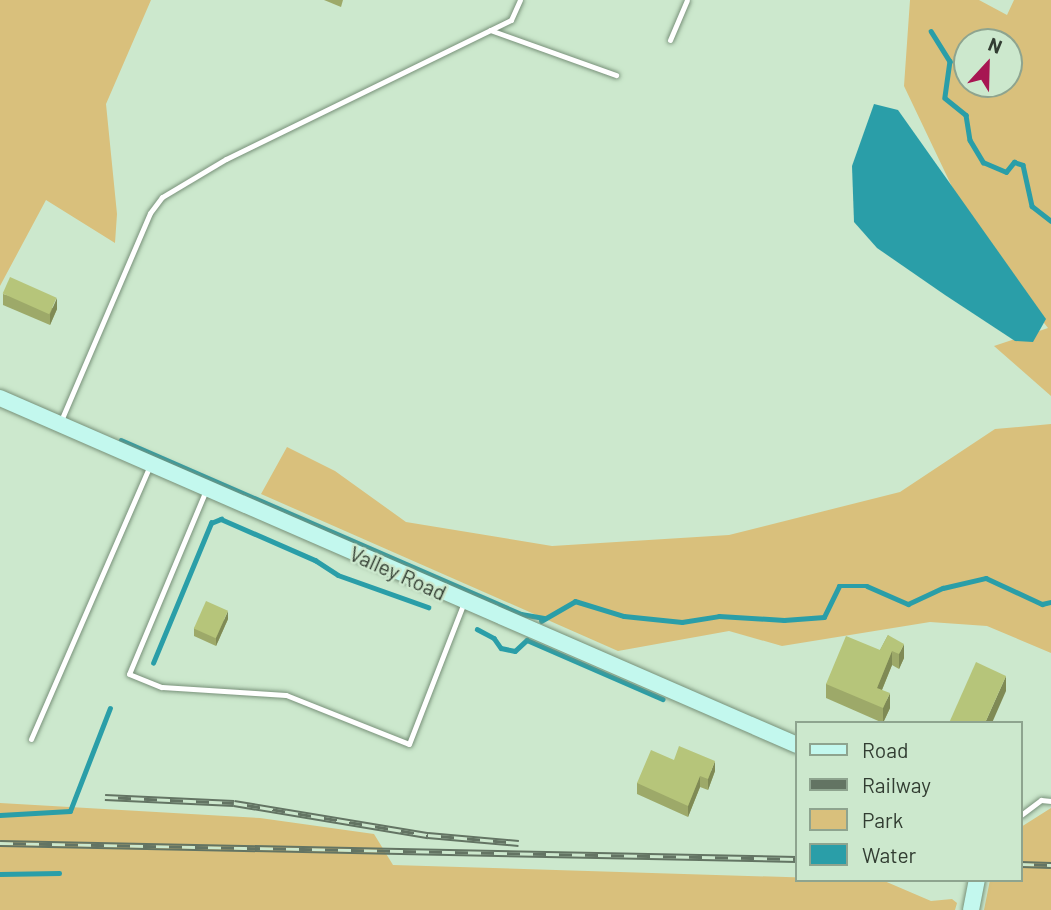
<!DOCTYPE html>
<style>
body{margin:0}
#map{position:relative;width:1051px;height:910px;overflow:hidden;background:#cce8cd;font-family:Barlow,sans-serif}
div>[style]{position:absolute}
.green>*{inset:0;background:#d9c07c}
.water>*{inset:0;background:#2a9ea8}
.stream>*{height:4.5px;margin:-2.25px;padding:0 2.25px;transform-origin:2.25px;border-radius:2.25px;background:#2a9ea8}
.roads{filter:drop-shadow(0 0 2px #789179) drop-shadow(0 0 2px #789179)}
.lane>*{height:5px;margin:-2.5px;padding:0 2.5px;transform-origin:2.5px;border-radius:2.5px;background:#fff}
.secondary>*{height:16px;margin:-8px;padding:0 8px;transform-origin:8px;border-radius:8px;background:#c3f8ee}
.rail>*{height:7px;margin-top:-3.5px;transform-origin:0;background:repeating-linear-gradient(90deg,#cce8cd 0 13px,#637463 0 26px);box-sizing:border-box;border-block:2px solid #637463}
.wall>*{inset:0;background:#9da969}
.shaded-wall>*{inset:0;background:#7f8a55}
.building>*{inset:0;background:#b6c57a;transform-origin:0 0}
span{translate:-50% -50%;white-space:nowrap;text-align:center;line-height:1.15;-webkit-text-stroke:5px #cce8cd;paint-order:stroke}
.street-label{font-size:21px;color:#323d32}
.legend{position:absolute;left:795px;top:721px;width:228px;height:161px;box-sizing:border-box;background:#cce8cd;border:2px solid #8ea48f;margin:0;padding:9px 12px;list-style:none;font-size:21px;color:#323d32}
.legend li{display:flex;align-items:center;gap:14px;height:35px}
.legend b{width:35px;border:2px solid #8ea48f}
.north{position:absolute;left:953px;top:28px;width:70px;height:70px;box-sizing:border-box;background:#cce8cd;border:2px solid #8ea48f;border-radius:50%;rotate:22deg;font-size:19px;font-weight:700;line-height:28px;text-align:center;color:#323d32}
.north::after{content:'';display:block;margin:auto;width:24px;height:32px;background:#a71652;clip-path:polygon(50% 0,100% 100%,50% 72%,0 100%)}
</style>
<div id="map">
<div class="green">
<i style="clip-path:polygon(0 0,151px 0,106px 104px,117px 214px,115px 243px,46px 200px,0 286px)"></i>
<i style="clip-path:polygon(evenodd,910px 0,979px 0,1007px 15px,1014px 0,1051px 0,1051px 396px,994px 346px,1048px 328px,975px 235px,904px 86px,910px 0,967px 42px,1009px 42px,1009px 84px,967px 84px,967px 42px)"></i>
<i style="clip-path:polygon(1051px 424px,1051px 653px,987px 626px,930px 622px,782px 646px,729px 631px,618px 651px,261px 494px,287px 447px,335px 471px,406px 522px,552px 546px,729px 535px,900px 492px,995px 429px)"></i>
<i style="clip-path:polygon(0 803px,260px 818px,374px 834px,393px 865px,882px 880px,931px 901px,952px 899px,957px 903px,955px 910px,0 910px)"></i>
<i style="clip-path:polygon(1051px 808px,1051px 910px,984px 910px,990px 880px,1021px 880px,1021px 827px)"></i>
</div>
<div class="water">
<i style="clip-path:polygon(874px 104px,898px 110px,1046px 319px,1033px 342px,1015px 341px,945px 295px,877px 248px,854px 222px,852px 166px)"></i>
</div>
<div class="stream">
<i style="left:931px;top:31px;width:36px;rotate:58deg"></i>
<i style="left:950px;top:61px;width:37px;rotate:98deg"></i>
<i style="left:945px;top:98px;width:27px;rotate:39deg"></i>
<i style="left:966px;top:115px;width:25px;rotate:81deg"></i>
<i style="left:970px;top:140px;width:26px;rotate:59deg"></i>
<i style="left:983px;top:162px;width:25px;rotate:23deg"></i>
<i style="left:1006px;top:172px;width:13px;rotate:-51deg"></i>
<i style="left:1014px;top:162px;width:9px;rotate:18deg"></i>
<i style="left:1023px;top:165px;width:42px;rotate:77.6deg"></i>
<i style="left:1032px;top:206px;width:24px;rotate:38deg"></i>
<i style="left:121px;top:440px;width:436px;rotate:23.5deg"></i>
<i style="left:521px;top:614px;width:23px;rotate:10deg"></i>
<i style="left:541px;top:621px;width:39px;rotate:-30deg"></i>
<i style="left:575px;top:601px;width:51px;rotate:17deg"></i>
<i style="left:624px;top:616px;width:58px;rotate:5.9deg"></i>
<i style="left:682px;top:622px;width:37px;rotate:-9deg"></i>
<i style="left:719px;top:616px;width:65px;rotate:3.5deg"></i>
<i style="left:784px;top:620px;width:40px;rotate:-4.3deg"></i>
<i style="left:824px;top:617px;width:34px;rotate:-64deg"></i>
<i style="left:839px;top:586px;width:28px"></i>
<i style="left:867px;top:586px;width:45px;rotate:23.7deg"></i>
<i style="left:908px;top:604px;width:38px;rotate:-25deg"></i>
<i style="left:943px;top:588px;width:44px;rotate:-13.1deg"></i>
<i style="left:986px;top:578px;width:62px;rotate:24.9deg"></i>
<i style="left:1042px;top:604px;width:9px;rotate:-13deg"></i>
<i style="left:477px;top:629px;width:19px;rotate:28deg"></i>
<i style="left:494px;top:638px;width:12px;rotate:55deg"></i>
<i style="left:501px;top:648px;width:14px;rotate:12deg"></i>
<i style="left:515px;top:651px;width:16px;rotate:-43deg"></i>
<i style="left:527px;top:640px;width:148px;rotate:23.5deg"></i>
<i style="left:153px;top:663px;width:152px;rotate:-67.5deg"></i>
<i style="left:211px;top:523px;width:11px;rotate:-22deg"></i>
<i style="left:221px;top:519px;width:103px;rotate:23.6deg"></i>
<i style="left:315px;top:560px;width:27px;rotate:33deg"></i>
<i style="left:338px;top:575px;width:96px;rotate:19.6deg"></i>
<i style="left:0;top:815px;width:70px;rotate:-3.3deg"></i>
<i style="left:70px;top:811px;width:110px;rotate:-68.8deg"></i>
<i style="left:0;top:874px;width:59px;rotate:-1deg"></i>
</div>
<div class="roads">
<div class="lane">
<i style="left:490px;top:30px;width:134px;rotate:19.7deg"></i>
<i style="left:670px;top:40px;width:43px;rotate:-67deg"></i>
<i style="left:60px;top:423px;width:228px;rotate:-66.8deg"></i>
<i style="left:150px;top:213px;width:20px;rotate:-53deg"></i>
<i style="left:162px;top:197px;width:74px;rotate:-30.7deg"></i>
<i style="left:226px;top:159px;width:317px;rotate:-26deg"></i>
<i style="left:511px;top:20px;width:22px;rotate:-66deg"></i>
<i style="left:206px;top:490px;width:199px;rotate:112.7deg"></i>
<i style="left:129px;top:674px;width:35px;rotate:22deg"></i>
<i style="left:162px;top:687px;width:124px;rotate:3.7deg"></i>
<i style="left:286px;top:695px;width:132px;rotate:21.7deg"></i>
<i style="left:409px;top:744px;width:152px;rotate:-68.8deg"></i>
<i style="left:31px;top:739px;width:299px;rotate:-66.5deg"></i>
<i style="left:1021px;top:815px;width:25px;rotate:-37deg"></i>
<i style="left:1041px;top:800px;width:10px;rotate:6deg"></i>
</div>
<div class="secondary">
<i style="left:0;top:398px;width:869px;rotate:23.53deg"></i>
<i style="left:971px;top:910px;width:31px;rotate:-79deg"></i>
</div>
</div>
<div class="rail">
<i style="left:105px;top:797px;width:129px;rotate:2.7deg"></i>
<i style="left:234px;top:803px;width:197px;rotate:9.4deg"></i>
<i style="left:428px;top:835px;width:91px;rotate:5deg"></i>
<i style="left:0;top:843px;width:797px;rotate:1.15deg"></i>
<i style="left:1021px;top:864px;width:30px;rotate:2deg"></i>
</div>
<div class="wall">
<i style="clip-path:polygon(324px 0,343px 0,341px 7px)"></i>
<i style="clip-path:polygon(3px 294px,57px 309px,50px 325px,3px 305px)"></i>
<i style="clip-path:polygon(228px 619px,216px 646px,194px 636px,194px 628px)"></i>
<i style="clip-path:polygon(888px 635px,904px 658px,899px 669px,892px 665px,882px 690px,890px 708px,883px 723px,826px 698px,826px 684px,880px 650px)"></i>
<i style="clip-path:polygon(715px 771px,708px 790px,700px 787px,688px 817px,637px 794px,637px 783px)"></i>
</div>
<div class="shaded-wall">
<i style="clip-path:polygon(57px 298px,57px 309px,50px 325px,50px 314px)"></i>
<i style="clip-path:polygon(228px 611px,228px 619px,216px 646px,216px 638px)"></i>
<i style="clip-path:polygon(904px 644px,904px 658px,899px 669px,899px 654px)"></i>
<i style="clip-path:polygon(892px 651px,892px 665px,877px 702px,877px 688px)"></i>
<i style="clip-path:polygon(1006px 676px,1006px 691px,992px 723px,985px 723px)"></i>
<i style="clip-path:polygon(890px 693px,890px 708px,883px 723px,883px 708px)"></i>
<i style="clip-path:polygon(715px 761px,715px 771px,708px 790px,708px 779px)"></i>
<i style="clip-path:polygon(700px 776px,700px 787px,688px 817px,688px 806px)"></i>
</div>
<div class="building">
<i style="left:10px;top:277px;width:51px;height:18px;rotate:24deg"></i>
<i style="left:206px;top:601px;width:24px;height:30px;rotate:24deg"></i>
<i style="clip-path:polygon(888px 635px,904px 644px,899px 654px,892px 651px,877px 688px,890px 693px,883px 708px,826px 684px,846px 636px,880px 650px)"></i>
<i style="clip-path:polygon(976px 662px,1006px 676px,985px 723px,949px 723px)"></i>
<i style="clip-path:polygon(679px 746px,715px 761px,708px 779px,700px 776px,688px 806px,637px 783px,651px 750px,674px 760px)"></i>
</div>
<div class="street-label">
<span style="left:398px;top:573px;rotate:24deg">Valley Road</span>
</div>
<ul class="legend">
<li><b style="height:9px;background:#c3f8ee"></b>Road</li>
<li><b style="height:9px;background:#637463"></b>Railway</li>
<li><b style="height:19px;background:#d9c07c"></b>Park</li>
<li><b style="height:19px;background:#2a9ea8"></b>Water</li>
</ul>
<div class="north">N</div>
</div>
